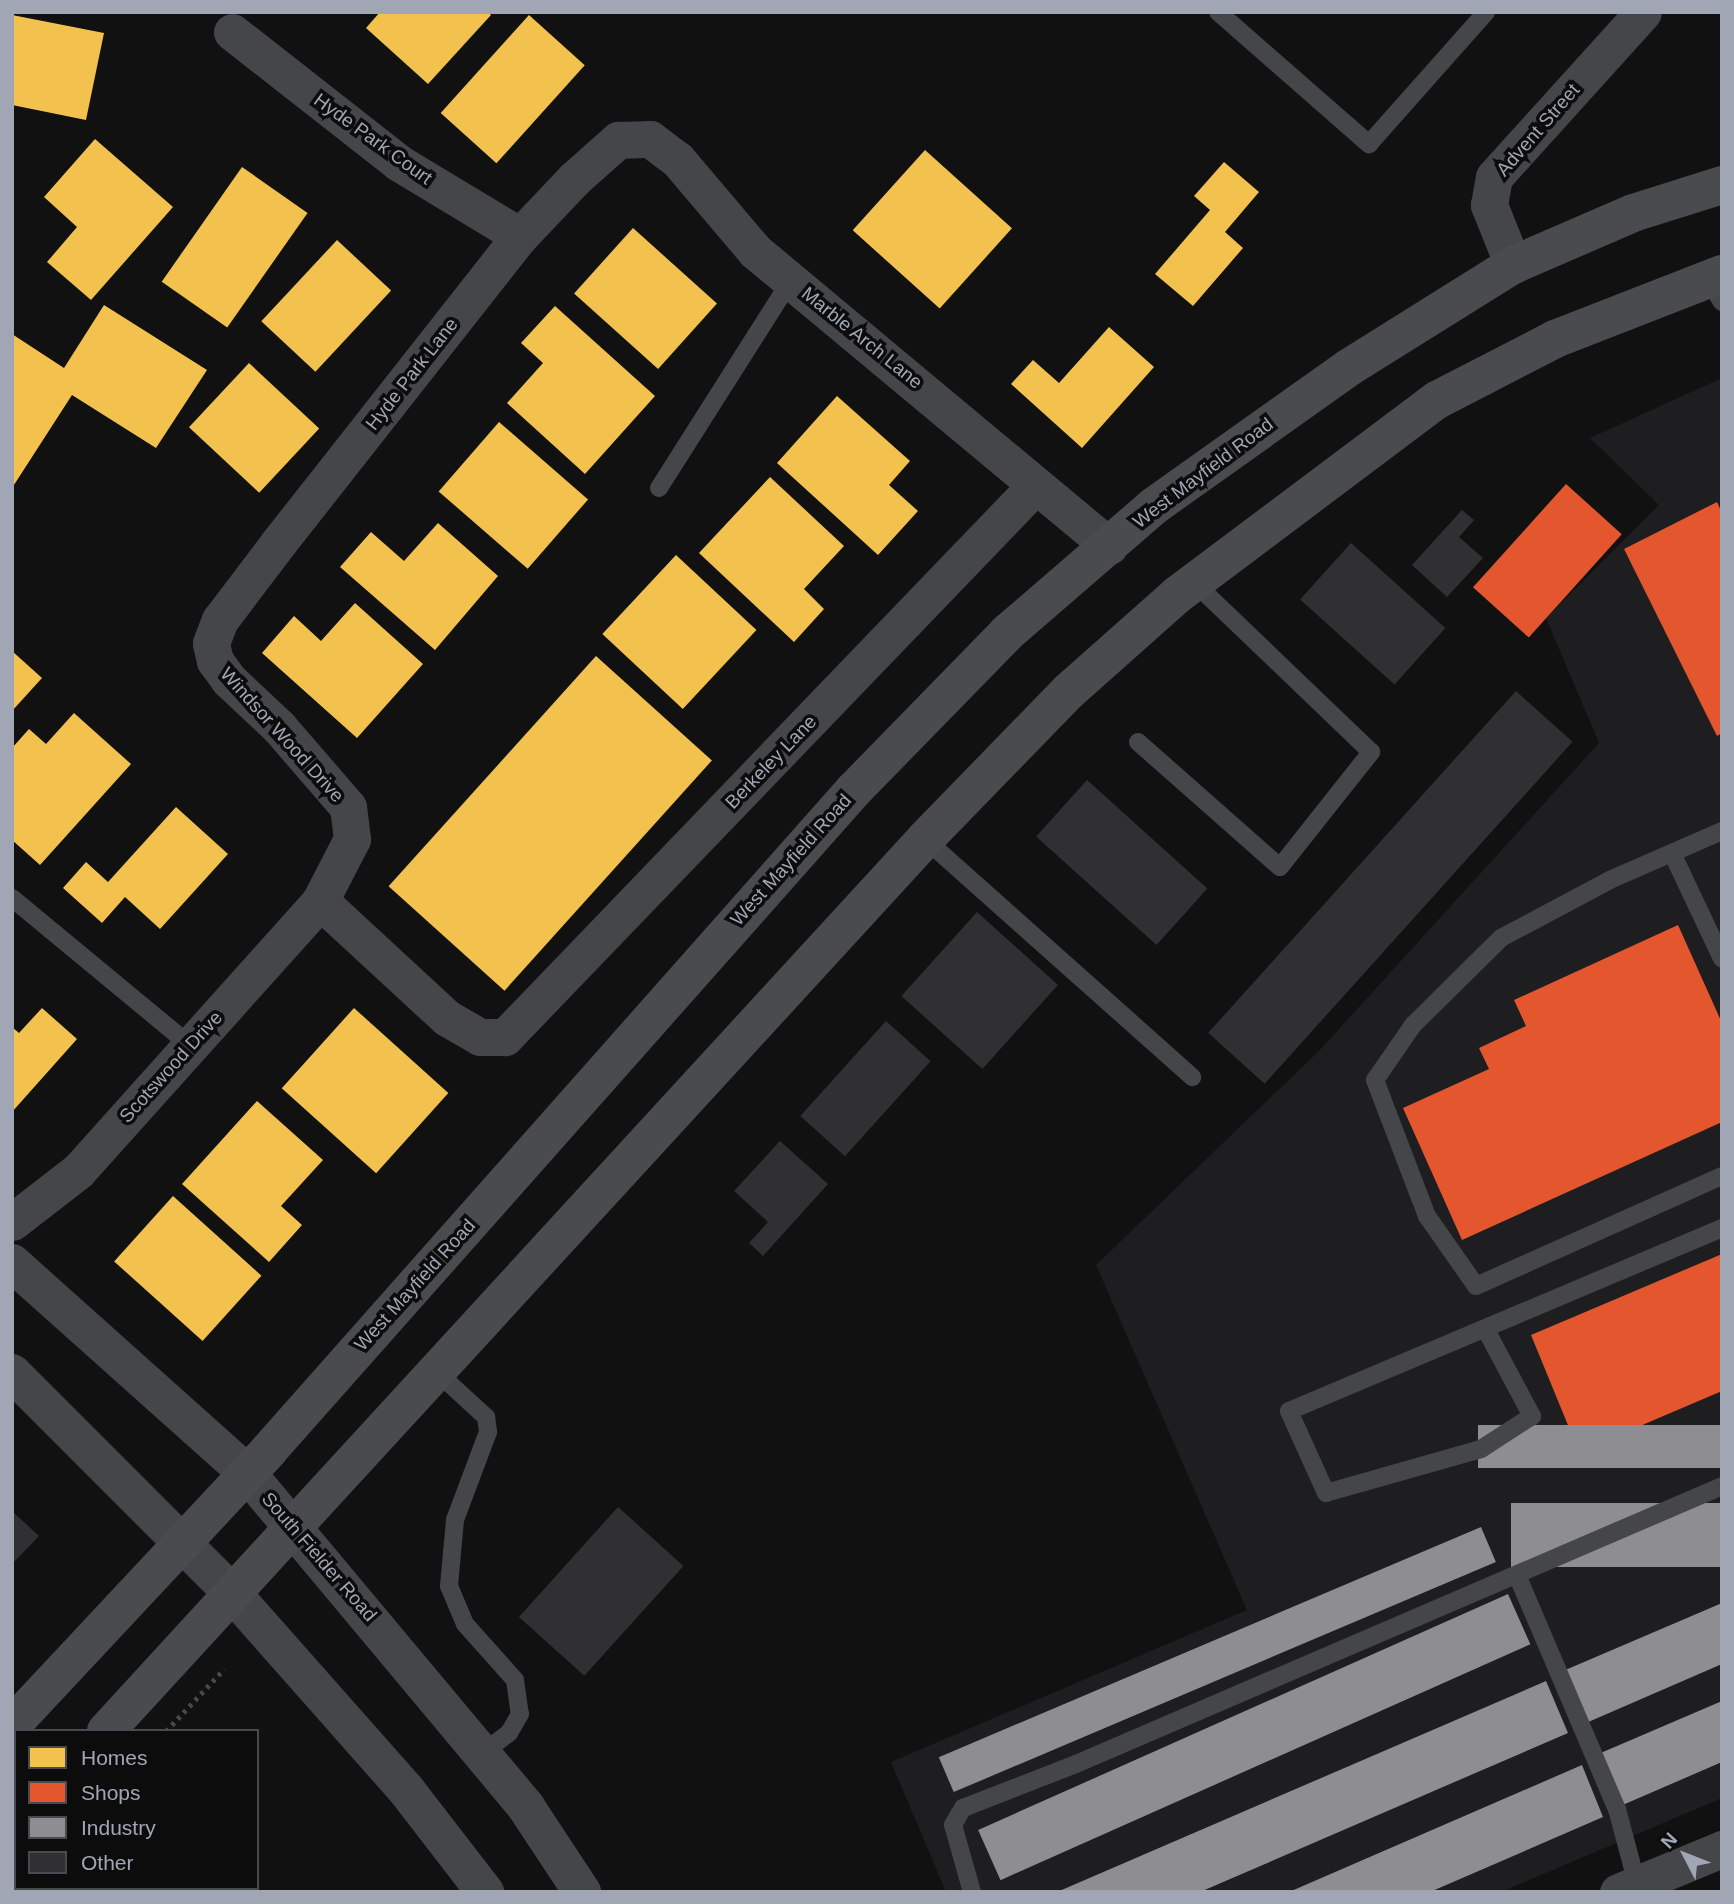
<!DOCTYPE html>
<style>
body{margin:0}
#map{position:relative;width:1734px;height:1904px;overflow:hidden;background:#111112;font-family:Helvetica,sans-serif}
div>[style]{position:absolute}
.built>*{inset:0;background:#1e1e20}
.homes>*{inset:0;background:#f2c14e;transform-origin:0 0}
.shops>*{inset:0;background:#e4572e;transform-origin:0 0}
.industry>*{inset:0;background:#8d8d92;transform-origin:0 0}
.building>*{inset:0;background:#303032;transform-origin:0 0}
.path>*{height:4.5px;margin-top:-2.25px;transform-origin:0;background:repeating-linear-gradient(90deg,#47484c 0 3.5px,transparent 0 8.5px)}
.service>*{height:18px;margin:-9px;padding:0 9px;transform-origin:9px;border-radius:9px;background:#45464a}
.minor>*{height:37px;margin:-18.5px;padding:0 18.5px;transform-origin:18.5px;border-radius:18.5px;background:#45464a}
.tertiary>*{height:38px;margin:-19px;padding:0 19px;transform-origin:19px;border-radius:19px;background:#45464a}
.secondary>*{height:38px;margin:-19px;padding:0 19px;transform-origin:19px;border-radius:19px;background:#494b4f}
span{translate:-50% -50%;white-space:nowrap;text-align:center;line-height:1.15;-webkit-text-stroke:7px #0c0c0d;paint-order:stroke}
.street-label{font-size:19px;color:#a1a6b4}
.frame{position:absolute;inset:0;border:14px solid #a1a6b4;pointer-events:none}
.legend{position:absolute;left:14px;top:1729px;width:245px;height:161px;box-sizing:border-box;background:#0c0c0d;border:2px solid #484a50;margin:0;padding:9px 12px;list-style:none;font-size:21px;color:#a1a6b4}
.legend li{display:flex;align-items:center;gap:14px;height:35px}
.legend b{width:35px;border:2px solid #484a50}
.north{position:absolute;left:1650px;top:1820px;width:70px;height:70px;-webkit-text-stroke:5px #0c0c0d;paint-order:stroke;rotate:312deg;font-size:19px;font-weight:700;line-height:28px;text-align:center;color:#a1a6b4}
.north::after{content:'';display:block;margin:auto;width:24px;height:32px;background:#a1a6b4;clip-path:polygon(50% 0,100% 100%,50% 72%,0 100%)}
</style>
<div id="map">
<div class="built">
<i style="clip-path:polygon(1722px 378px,1722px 1798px,1501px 1892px,946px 1892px,891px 1762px,1247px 1610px,1096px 1265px,1319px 1051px,1599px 743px,1546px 618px,1659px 505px,1590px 438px)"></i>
</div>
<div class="homes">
<i style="clip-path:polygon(380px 12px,488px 12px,491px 15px,428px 84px,366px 28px)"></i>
<i style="clip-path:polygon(12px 15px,104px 33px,86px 120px,12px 105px)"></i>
<i style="left:529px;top:15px;width:75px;height:132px;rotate:42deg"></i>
<i style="clip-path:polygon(95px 139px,173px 207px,91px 300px,47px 262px,77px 227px,44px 197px)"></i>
<i style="left:925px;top:150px;width:117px;height:108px;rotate:42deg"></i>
<i style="clip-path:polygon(1224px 162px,1259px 192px,1225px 232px,1243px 248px,1193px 306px,1155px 274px,1210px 210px,1194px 196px)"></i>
<i style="left:242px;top:167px;width:80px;height:140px;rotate:35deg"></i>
<i style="left:633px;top:228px;width:113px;height:88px;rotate:42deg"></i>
<i style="left:337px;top:240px;width:74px;height:111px;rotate:43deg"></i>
<i style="clip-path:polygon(104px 305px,207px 370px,156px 448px,72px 395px,12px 488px,12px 334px,64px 368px)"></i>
<i style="clip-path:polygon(555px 306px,655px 396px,585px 474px,507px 403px,543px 363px,521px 343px)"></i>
<i style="clip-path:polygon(1109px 327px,1154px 367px,1082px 448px,1011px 384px,1033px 360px,1059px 383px)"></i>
<i style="left:249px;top:363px;width:96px;height:88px;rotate:43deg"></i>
<i style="clip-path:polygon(837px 396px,910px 461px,889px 485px,918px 511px,878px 555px,777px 463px)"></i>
<i style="left:499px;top:422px;width:118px;height:92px;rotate:41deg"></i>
<i style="clip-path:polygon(770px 477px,844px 546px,804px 589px,824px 609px,794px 642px,699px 553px)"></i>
<i style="clip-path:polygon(438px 523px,498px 576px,435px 650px,340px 567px,371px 532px,404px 561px)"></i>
<i style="left:676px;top:555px;width:110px;height:108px;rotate:43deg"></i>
<i style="clip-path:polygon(355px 603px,423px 664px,357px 738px,262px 653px,294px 616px,321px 641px)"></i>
<i style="clip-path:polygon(12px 651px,42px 678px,12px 711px)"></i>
<i style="left:596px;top:656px;width:156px;height:310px;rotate:42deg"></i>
<i style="clip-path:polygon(74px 713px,131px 764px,40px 865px,12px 840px,12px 748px,29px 729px,46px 744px)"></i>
<i style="clip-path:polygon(176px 807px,228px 854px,160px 929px,125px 897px,102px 923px,63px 888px,86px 862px,108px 882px)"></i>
<i style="clip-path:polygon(42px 1008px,77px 1039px,12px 1112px,12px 1027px,19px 1033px)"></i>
<i style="left:354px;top:1008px;width:127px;height:108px;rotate:42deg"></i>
<i style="clip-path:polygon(257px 1101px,323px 1160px,281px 1206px,302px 1225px,269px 1262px,182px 1184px)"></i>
<i style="left:173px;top:1196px;width:119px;height:88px;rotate:42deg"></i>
<i style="clip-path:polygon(132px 1888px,158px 1888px,162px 1892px,128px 1892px)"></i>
</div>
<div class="shops">
<i style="left:1566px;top:484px;width:75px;height:139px;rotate:42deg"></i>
<i style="clip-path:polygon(1717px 502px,1722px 513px,1722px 733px,1717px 736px,1624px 549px)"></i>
<i style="clip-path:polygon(1678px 925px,1722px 1023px,1722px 1122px,1462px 1240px,1403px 1108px,1489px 1069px,1479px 1048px,1526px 1026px,1514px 1000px)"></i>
<i style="clip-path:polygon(1722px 1254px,1722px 1391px,1579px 1452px,1531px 1335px)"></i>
</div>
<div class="industry">
<i style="left:1722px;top:1425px;width:43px;height:244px;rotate:90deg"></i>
<i style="left:1722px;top:1503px;width:64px;height:211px;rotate:90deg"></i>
<i style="left:1481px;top:1527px;width:38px;height:589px;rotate:67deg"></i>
<i style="left:1508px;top:1594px;width:55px;height:580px;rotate:66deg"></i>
<i style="clip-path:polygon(1722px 1603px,1722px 1664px,1586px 1723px,1563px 1671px)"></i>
<i style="clip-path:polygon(1546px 1681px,1568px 1733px,1200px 1892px,1057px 1892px)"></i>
<i style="clip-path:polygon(1722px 1701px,1722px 1762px,1618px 1807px,1596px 1755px)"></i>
<i style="clip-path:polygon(1582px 1765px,1603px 1817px,1430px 1892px,1289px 1892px)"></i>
</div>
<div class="building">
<i style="clip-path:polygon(1462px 510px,1474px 520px,1459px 537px,1483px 558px,1447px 597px,1412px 565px)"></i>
<i style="left:1351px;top:543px;width:127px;height:76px;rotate:42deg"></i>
<i style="left:1516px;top:691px;width:76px;height:460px;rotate:42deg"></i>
<i style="left:1087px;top:780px;width:162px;height:76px;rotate:42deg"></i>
<i style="left:977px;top:912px;width:109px;height:113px;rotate:42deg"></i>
<i style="left:886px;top:1021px;width:60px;height:128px;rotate:42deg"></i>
<i style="clip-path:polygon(780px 1141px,828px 1184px,763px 1256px,749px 1243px,768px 1222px,734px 1191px)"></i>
<i style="left:618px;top:1507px;width:88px;height:148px;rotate:42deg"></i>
<i style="clip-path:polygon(12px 1511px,39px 1536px,12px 1564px)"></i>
</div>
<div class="path">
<i style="left:166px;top:1731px;width:85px;rotate:-46.9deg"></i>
<i style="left:14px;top:1892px;width:6px;rotate:-45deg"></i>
</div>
<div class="service">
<i style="left:1218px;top:12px;width:201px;rotate:41.2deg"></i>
<i style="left:1369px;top:144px;width:176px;rotate:-48.4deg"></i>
<i style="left:1708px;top:279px;width:27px;rotate:59deg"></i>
<i style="left:659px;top:488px;width:246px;rotate:-57.6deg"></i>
<i style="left:1138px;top:742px;width:189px;rotate:41.4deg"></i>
<i style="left:1280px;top:867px;width:147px;rotate:-51.6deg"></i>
<i style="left:1371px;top:752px;width:245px;rotate:-136.2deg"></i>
<i style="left:1722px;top:831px;width:122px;rotate:156.4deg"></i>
<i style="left:1610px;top:880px;width:123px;rotate:152deg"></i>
<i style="left:1501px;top:938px;width:124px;rotate:135.3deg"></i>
<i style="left:1413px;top:1025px;width:67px;rotate:124.6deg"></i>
<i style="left:1375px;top:1080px;width:146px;rotate:69.1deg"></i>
<i style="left:1427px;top:1216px;width:85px;rotate:55deg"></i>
<i style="left:1476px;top:1286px;width:269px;rotate:-24.1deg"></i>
<i style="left:925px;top:839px;width:358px;rotate:41.7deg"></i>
<i style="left:1672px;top:853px;width:117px;rotate:64.7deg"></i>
<i style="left:12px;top:898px;width:231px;rotate:39.6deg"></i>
<i style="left:1486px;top:1330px;width:98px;rotate:61.9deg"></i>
<i style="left:1532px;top:1416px;width:61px;rotate:147.1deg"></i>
<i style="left:1481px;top:1449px;width:161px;rotate:164.2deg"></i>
<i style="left:1326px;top:1493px;width:90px;rotate:-114.3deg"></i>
<i style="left:1289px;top:1411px;width:470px;rotate:-22.9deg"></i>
<i style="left:437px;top:1372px;width:67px;rotate:42.6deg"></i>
<i style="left:486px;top:1417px;width:15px;rotate:82deg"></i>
<i style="left:488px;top:1432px;width:94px;rotate:110.6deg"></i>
<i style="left:455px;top:1520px;width:66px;rotate:95.2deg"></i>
<i style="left:449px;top:1586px;width:41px;rotate:67.2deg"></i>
<i style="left:465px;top:1624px;width:75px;rotate:48.2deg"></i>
<i style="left:515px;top:1680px;width:34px;rotate:82deg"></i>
<i style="left:520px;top:1714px;width:22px;rotate:120deg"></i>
<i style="left:509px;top:1733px;width:34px;rotate:143deg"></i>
<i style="left:1517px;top:1575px;width:254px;rotate:66.9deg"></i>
<i style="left:1617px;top:1809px;width:78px;rotate:75.1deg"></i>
<i style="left:972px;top:1892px;width:70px;rotate:-105.8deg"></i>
<i style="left:953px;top:1825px;width:20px;rotate:-60deg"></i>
<i style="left:963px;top:1808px;width:121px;rotate:-21.3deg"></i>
<i style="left:1076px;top:1764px;width:703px;rotate:-23.28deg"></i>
</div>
<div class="minor">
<i style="left:232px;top:32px;width:212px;rotate:38.1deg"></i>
<i style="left:399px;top:163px;width:141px;rotate:31.1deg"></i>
<i style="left:1513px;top:265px;width:65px;rotate:-111.8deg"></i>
<i style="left:1489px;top:205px;width:28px;rotate:-80deg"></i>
<i style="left:1494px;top:177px;width:222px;rotate:-47.9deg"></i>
<i style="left:1035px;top:486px;width:765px;rotate:133.89deg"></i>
<i style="left:505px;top:1037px;width:25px;rotate:180deg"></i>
<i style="left:480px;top:1037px;width:38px;rotate:-150deg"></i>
<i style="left:447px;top:1018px;width:173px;rotate:-137.3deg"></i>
<i style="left:320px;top:901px;width:70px;rotate:-62.7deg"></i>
<i style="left:352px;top:839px;width:32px;rotate:-97deg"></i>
<i style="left:348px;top:807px;width:106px;rotate:-130.8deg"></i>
<i style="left:279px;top:727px;width:69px;rotate:-136.8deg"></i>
<i style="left:229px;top:680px;width:24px;rotate:-126deg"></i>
<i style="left:215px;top:661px;width:18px;rotate:-103deg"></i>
<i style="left:211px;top:643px;width:25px;rotate:-69deg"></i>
<i style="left:220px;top:620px;width:98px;rotate:-52.9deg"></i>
<i style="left:279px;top:542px;width:390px;rotate:-51.8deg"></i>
<i style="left:520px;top:236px;width:79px;rotate:-46.5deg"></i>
<i style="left:574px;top:179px;width:59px;rotate:-41.6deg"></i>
<i style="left:618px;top:140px;width:32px;rotate:-2deg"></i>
<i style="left:650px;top:139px;width:34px;rotate:37deg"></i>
<i style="left:677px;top:159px;width:121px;rotate:49.7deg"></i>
<i style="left:755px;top:251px;width:461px;rotate:39.8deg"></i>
<i style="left:12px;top:1222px;width:83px;rotate:-37.7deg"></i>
<i style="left:78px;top:1171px;width:363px;rotate:-48.1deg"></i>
<i style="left:1618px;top:1892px;width:113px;rotate:-22.5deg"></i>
</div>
<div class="tertiary">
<i style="left:12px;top:1263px;width:315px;rotate:41.8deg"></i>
<i style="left:247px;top:1473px;width:435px;rotate:50.1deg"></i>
<i style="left:526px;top:1807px;width:102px;rotate:56.6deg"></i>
<i style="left:12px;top:1373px;width:311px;rotate:45deg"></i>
<i style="left:232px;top:1593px;width:264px;rotate:48.5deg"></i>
<i style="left:407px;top:1791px;width:128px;rotate:52.3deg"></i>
</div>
<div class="secondary">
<i style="left:12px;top:1725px;width:376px;rotate:-46.9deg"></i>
<i style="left:269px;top:1450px;width:882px;rotate:-48.45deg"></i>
<i style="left:854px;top:790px;width:219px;rotate:-45.7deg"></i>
<i style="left:1007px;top:633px;width:194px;rotate:-40.8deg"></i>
<i style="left:1154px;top:506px;width:238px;rotate:-35.4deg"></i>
<i style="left:1348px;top:368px;width:195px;rotate:-32deg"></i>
<i style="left:1513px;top:265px;width:131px;rotate:-23.4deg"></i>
<i style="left:1633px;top:213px;width:93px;rotate:-17.5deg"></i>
<i style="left:106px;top:1731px;width:1211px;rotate:-47.44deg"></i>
<i style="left:925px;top:839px;width:206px;rotate:-45.8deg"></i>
<i style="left:1069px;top:691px;width:144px;rotate:-41.6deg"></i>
<i style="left:1177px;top:595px;width:325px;rotate:-36.9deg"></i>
<i style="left:1437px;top:400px;width:133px;rotate:-27.3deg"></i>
<i style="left:1555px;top:339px;width:179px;rotate:-21.3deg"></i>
<i style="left:12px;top:1833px;width:6px;rotate:-45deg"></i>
</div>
<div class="street-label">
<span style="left:1538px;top:130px;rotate:-49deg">Advent Street</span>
<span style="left:373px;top:139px;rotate:36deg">Hyde Park Court</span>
<span style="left:862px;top:338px;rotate:39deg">Marble Arch Lane</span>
<span style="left:412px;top:374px;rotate:-52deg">Hyde Park Lane</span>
<span style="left:1203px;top:473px;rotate:-37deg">West Mayfield Road</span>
<span style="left:282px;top:735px;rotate:48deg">Windsor Wood Drive</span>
<span style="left:771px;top:762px;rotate:-46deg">Berkeley Lane</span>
<span style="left:791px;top:860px;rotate:-48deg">West Mayfield Road</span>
<span style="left:171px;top:1067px;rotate:-48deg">Scotswood Drive</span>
<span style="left:415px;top:1285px;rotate:-48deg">West Mayfield Road</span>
<span style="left:319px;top:1557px;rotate:49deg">South Fielder Road</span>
</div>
<div class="frame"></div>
<ul class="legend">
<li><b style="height:19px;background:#f2c14e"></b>Homes</li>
<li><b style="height:19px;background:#e4572e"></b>Shops</li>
<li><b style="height:19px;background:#8d8d92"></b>Industry</li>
<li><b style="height:19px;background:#303032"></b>Other</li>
</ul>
<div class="north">N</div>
</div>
